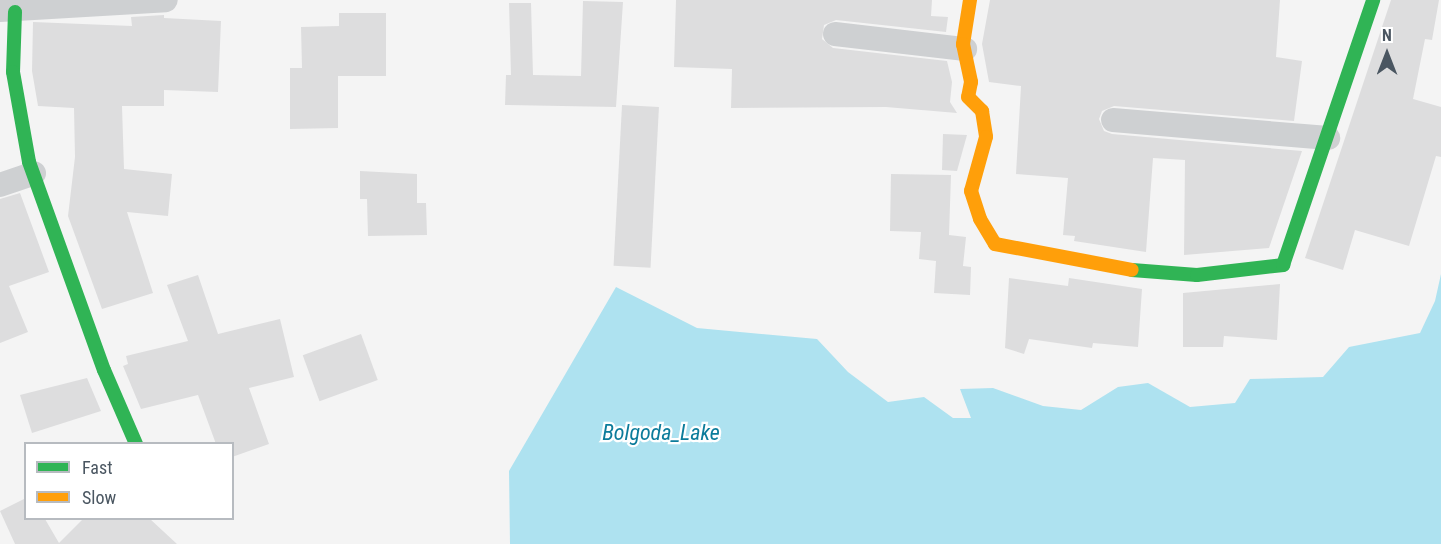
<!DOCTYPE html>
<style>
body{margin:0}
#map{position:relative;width:1441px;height:544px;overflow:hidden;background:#f4f4f4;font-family:"Roboto Condensed",sans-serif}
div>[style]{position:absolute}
.water>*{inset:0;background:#aee2f0}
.building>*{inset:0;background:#ddddde;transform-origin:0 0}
.street>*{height:24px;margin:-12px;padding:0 12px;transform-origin:12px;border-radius:12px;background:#ced0d2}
.fast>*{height:14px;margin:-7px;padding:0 7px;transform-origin:7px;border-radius:7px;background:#30b455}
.slow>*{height:14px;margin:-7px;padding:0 7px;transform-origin:7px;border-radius:7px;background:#ff9f0a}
span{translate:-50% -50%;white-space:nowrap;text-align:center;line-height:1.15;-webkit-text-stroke:4.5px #fff;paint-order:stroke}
.water-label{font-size:22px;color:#0c7c9b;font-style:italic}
.legend{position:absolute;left:24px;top:442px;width:210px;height:78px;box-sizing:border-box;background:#fff;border:2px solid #b7bbc0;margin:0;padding:8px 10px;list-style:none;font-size:18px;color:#4a5661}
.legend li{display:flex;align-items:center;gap:12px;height:30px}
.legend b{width:30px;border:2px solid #b7bbc0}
.north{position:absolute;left:1357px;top:24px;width:60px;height:60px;-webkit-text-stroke:4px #fff;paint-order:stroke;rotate:0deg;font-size:16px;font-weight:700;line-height:24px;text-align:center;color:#4a5661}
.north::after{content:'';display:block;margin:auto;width:21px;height:27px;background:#4a5661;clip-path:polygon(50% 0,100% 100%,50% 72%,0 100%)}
</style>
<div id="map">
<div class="water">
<i style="clip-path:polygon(1441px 274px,1441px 544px,510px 544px,509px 471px,616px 287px,697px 328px,817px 339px,848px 372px,888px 402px,924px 397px,953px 418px,971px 418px,960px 389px,993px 388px,1043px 406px,1081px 410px,1118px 387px,1148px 383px,1190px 407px,1235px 403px,1250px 379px,1323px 377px,1349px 347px,1420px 333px,1435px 301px)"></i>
</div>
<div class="building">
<i style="clip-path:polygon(676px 0,932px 0,931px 16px,948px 17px,946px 32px,836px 20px,824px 25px,822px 39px,833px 48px,947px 61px,952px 82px,950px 102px,957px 113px,886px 107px,731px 108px,732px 69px,674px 67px)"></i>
<i style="clip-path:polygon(990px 0,1280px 0,1276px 57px,1302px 61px,1294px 121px,1114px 106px,1102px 111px,1099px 119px,1104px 131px,1112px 134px,1302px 151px,1269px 248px,1184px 255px,1185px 160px,1153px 158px,1146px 252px,1074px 241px,1075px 236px,1063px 235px,1068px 178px,1016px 174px,1021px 86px,989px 82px,982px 44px)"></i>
<i style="clip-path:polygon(1391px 0,1439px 0,1432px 40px,1425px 39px,1413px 99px,1441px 107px,1441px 157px,1436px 156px,1409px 246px,1355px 230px,1343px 270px,1305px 258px)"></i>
<i style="clip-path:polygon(583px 1px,623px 2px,616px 107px,505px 105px,506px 75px,511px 75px,509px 3px,531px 3px,533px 75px,581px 76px)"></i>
<i style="clip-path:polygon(339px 13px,386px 13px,386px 76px,338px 76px,338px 128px,290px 129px,290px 68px,302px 68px,301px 27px,339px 26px)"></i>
<i style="clip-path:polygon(164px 15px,164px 18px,221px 21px,218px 92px,164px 90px,164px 106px,122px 106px,124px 169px,172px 174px,168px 216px,127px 212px,153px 293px,102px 309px,68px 216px,75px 157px,74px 108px,38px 106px,32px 71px,33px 22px,132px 26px,131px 17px)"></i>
<i style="left:622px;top:105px;width:37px;height:161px;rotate:3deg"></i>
<i style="clip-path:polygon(943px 134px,967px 135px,957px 171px,942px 170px)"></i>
<i style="clip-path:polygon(360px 171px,417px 174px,417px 203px,426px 203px,427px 235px,368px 236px,367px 199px,360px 199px)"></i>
<i style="clip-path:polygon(891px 174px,951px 175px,949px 235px,966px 237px,963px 266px,971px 267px,970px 295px,934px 293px,936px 261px,919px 259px,921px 232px,890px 231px)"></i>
<i style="clip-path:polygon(20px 193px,49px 272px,9px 286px,28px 332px,0 343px,0 199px)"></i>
<i style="clip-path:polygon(198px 275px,218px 334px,280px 319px,294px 377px,249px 388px,269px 444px,232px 457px,232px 444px,216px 444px,198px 395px,141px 409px,123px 366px,128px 364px,126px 356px,188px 341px,167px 285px)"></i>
<i style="clip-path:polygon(1009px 278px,1068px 286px,1069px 278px,1142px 289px,1138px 347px,1093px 343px,1092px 348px,1029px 339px,1024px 354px,1005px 348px)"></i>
<i style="clip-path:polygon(1280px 284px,1277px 340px,1224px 336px,1223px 347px,1183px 347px,1183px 293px)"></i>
<i style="left:361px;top:334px;width:49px;height:62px;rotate:70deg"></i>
<i style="clip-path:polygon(87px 378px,101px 411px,32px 433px,20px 395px)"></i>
<i style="clip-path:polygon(26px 498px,26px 519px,45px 519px,59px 543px,83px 519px,150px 519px,177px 544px,15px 544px,0 511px)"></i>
</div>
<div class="street">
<i style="left:0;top:10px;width:166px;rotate:-3.4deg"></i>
<i style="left:835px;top:34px;width:131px;rotate:6.6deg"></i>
<i style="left:1113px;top:120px;width:216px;rotate:4.8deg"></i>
<i style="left:0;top:185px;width:36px;rotate:-19deg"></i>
</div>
<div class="fast">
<i style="left:15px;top:12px;width:60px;rotate:91.9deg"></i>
<i style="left:13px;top:72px;width:91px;rotate:79.9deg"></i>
<i style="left:29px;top:162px;width:221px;rotate:70.2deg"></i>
<i style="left:104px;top:370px;width:81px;rotate:66.6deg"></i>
<i style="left:1132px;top:270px;width:65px;rotate:4.4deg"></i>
<i style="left:1197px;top:275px;width:87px;rotate:-6.6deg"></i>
<i style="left:1283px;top:265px;width:280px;rotate:-71.2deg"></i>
</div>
<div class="slow">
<i style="left:970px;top:0;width:45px;rotate:99deg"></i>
<i style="left:963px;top:44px;width:39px;rotate:78deg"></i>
<i style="left:971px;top:82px;width:15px;rotate:101deg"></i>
<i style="left:968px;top:97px;width:20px;rotate:45deg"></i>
<i style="left:982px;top:111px;width:26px;rotate:81deg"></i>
<i style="left:986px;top:137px;width:56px;rotate:105.5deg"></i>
<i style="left:971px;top:191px;width:29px;rotate:72deg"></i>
<i style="left:980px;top:219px;width:29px;rotate:59deg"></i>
<i style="left:995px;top:244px;width:139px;rotate:10.7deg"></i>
</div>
<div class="water-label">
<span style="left:661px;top:433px">Bolgoda_Lake</span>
</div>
<ul class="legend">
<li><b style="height:8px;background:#30b455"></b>Fast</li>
<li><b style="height:8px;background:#ff9f0a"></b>Slow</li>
</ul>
<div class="north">N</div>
</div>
